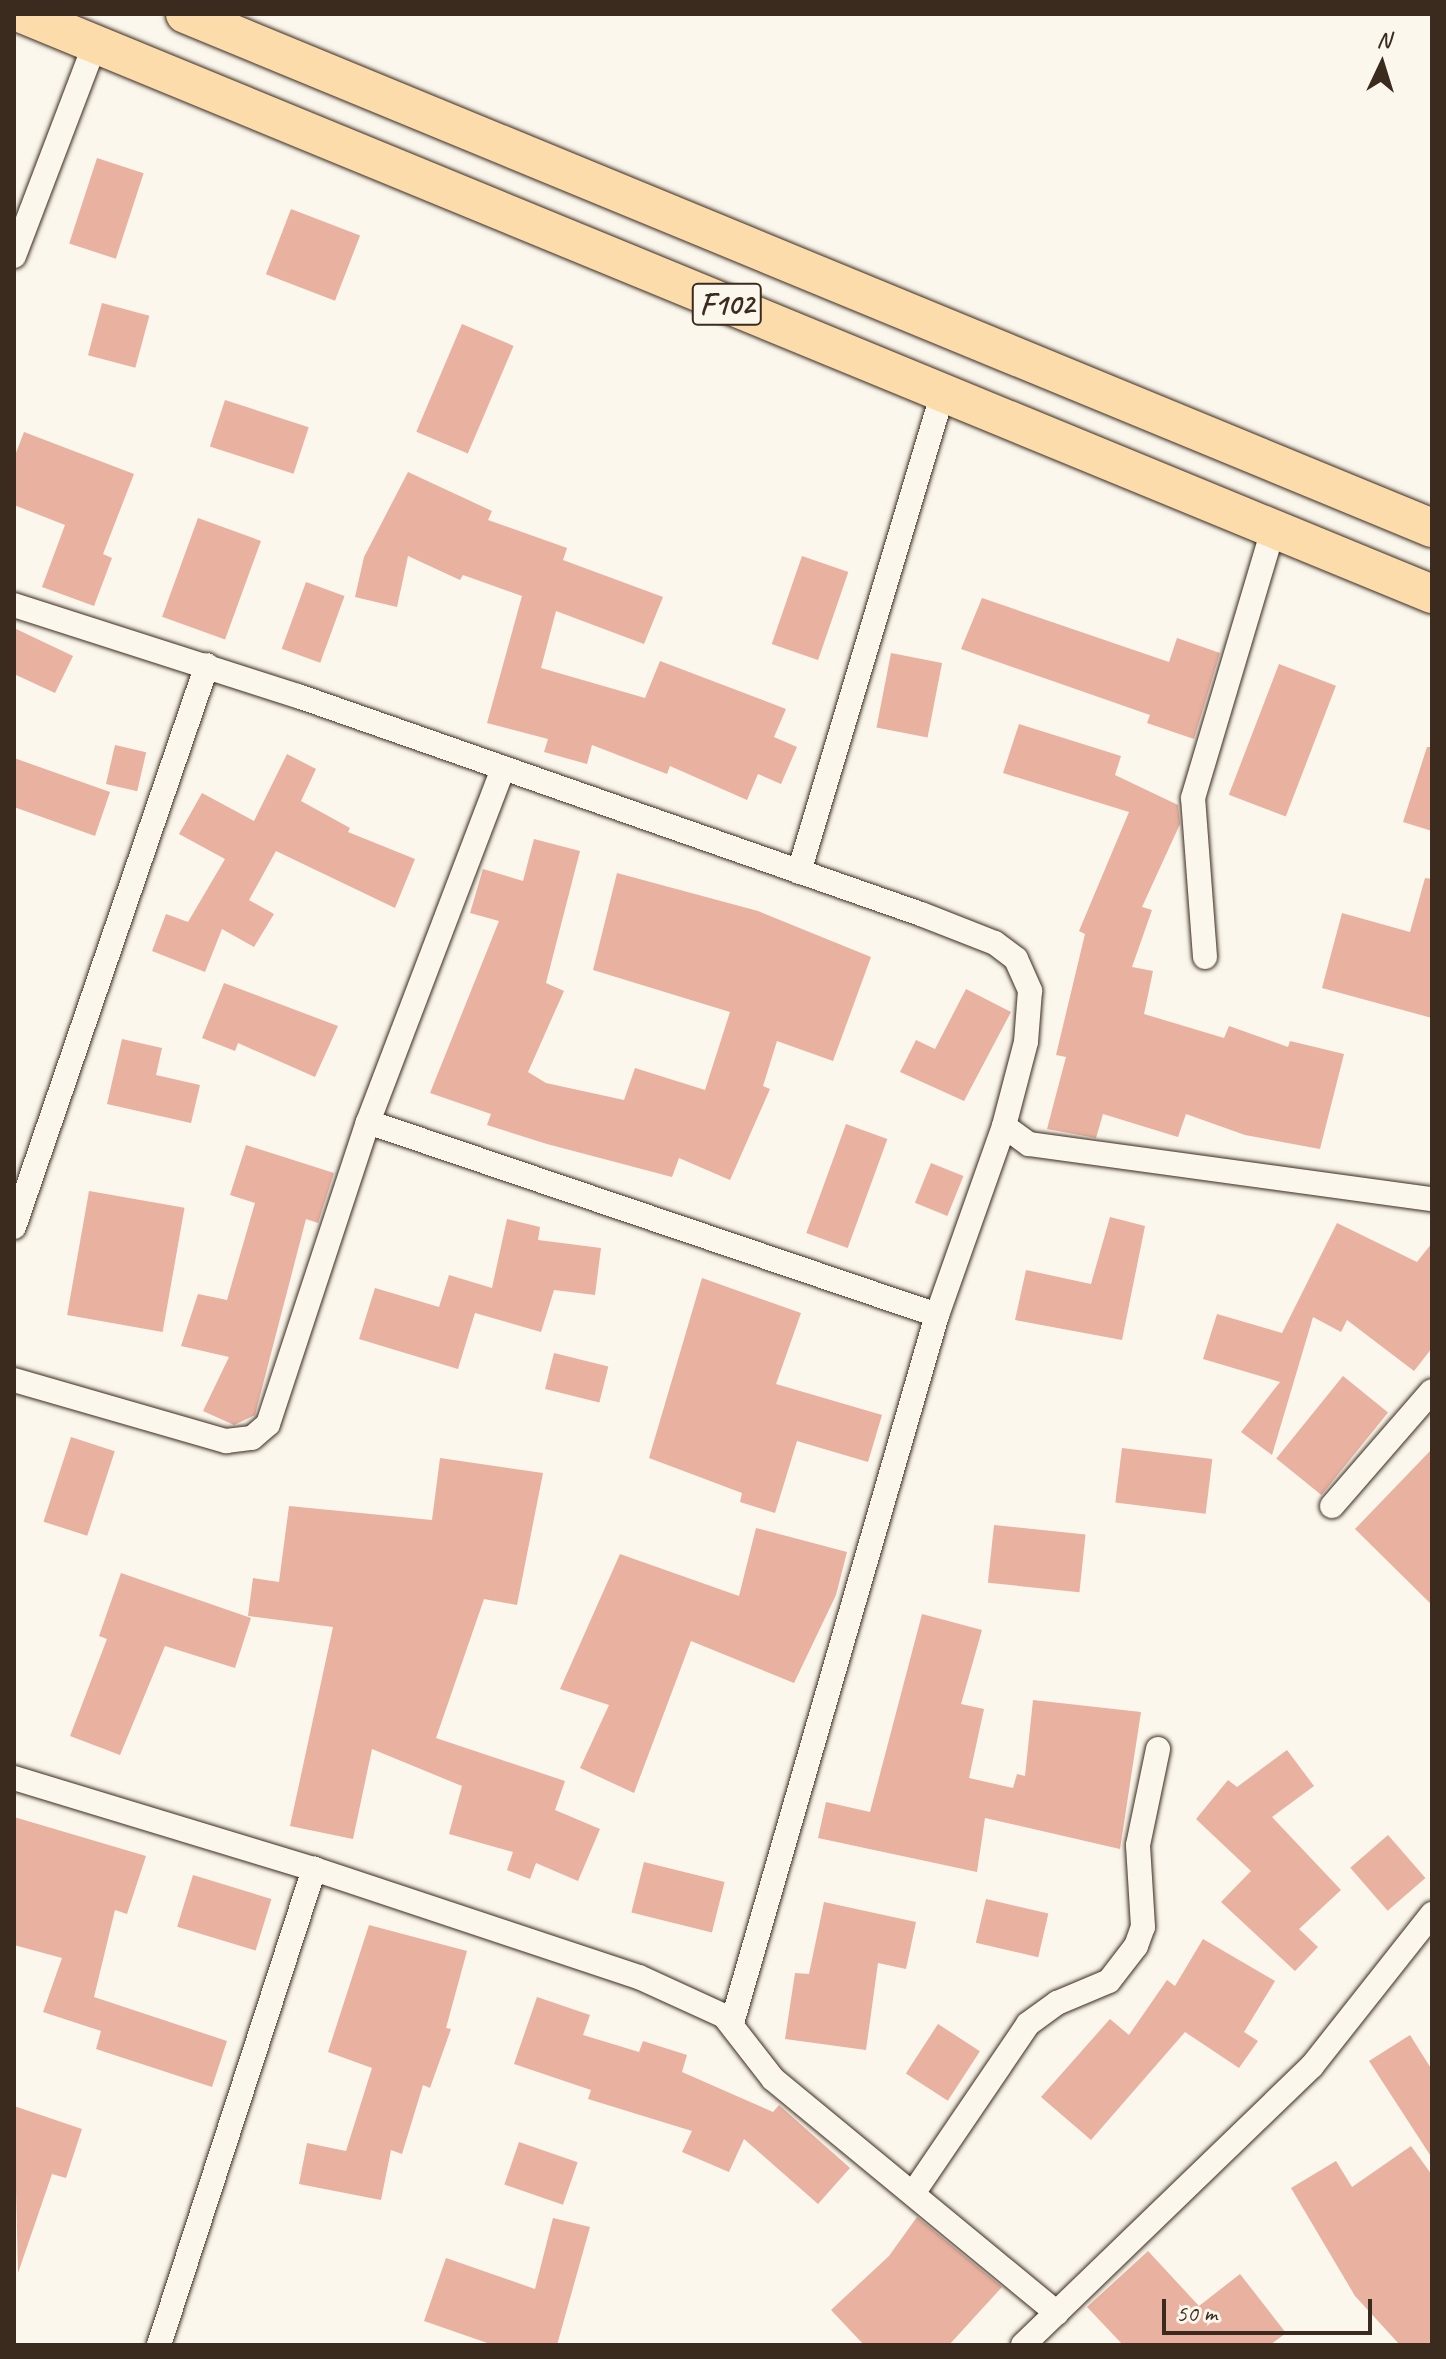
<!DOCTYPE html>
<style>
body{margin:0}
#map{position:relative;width:1446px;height:2359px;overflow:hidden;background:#fbf7ec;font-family:Caveat,sans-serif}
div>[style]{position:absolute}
.building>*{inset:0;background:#e9b1a0;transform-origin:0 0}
.roads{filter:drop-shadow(0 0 2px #3b2a1e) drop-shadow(0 0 2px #3b2a1e)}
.street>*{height:24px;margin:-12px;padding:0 12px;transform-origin:12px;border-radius:12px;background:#fbf7ec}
.primary>*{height:38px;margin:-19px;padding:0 19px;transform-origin:19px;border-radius:19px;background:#fddcac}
span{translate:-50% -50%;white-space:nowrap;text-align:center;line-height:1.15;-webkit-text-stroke:6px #fbf7ec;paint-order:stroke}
.shield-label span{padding:2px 6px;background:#fbf7ec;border:2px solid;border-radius:6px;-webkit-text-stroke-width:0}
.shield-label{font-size:30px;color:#3b2a1e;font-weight:700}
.frame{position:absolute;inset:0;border:16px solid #3b2a1e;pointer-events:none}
.north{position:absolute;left:1342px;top:24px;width:80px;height:80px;-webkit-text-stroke:6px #fbf7ec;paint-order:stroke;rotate:4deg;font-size:22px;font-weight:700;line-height:32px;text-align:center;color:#3b2a1e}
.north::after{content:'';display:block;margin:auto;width:28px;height:36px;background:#3b2a1e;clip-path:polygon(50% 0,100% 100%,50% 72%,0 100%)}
.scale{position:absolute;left:1162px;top:2299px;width:210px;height:36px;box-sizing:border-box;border:4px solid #3b2a1e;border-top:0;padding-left:10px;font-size:24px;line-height:28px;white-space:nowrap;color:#3b2a1e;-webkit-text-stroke:6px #fbf7ec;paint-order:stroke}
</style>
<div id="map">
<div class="building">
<i style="left:97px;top:158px;width:49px;height:90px;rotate:18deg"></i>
<i style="left:291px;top:209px;width:74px;height:70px;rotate:21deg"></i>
<i style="left:102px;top:303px;width:49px;height:54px;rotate:15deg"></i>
<i style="left:462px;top:324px;width:56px;height:117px;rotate:23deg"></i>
<i style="left:225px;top:400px;width:88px;height:49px;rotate:18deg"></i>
<i style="clip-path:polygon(24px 432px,134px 474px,103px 554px,112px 558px,94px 606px,42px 587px,65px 525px,14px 505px,14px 458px)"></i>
<i style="clip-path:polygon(408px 472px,492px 511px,488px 520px,567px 548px,563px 560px,663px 597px,644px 644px,556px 611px,541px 668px,645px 698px,660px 661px,786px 709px,774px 737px,797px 747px,781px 784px,758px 774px,747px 800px,670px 766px,667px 774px,592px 745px,587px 764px,544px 752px,548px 739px,487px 723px,522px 596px,463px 575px,460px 580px,408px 556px,397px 607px,355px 597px,364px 557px)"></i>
<i style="left:198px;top:518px;width:67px;height:105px;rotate:20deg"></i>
<i style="left:802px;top:556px;width:49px;height:93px;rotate:19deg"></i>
<i style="left:306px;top:582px;width:41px;height:71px;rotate:20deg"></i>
<i style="clip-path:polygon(982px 598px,1169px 662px,1177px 638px,1220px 653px,1194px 739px,1147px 723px,1150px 715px,961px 649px)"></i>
<i style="clip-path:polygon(14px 628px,73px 656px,55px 693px,14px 674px)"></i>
<i style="left:891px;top:653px;width:52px;height:76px;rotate:11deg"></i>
<i style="left:1279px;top:664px;width:61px;height:140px;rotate:21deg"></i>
<i style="clip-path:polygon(1019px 724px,1121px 756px,1115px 775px,1178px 805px,1180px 824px,1142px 907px,1152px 910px,1132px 967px,1153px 971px,1144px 1014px,1224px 1038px,1229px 1026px,1288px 1047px,1290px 1041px,1344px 1054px,1320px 1149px,1245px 1135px,1186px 1114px,1178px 1137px,1103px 1114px,1096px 1138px,1047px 1129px,1066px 1057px,1056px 1055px,1085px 934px,1079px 931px,1129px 812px,1003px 773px)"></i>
<i style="left:115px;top:745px;width:32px;height:40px;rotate:13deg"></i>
<i style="clip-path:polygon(1427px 747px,1432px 747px,1432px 831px,1403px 822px)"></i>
<i style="clip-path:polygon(287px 754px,316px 769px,301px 801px,350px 828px,348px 832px,415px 859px,395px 908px,276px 851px,249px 900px,274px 914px,254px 947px,222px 929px,205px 972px,152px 951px,166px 914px,188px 922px,225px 859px,179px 834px,202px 793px,254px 821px)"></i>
<i style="clip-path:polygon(14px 758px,110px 792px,95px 836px,14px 807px)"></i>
<i style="clip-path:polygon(534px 839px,580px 851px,546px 983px,564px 991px,528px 1072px,546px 1083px,624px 1100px,635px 1068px,705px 1090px,730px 1012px,593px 970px,617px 873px,758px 911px,871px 957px,833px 1061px,777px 1041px,763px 1086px,770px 1089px,730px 1180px,679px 1158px,672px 1177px,547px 1144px,487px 1125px,491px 1114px,430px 1093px,499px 921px,470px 913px,483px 869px,523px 881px)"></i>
<i style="clip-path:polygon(1425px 878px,1432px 879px,1432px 1018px,1322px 988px,1342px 913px,1410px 932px)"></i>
<i style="clip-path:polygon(224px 983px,338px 1026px,315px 1077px,238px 1043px,235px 1051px,202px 1038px)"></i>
<i style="clip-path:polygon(966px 989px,1011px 1012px,964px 1101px,900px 1072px,916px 1040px,935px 1049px)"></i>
<i style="clip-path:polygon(122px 1039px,162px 1048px,156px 1075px,200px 1085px,191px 1123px,107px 1104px)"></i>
<i style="left:846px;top:1124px;width:44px;height:116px;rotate:20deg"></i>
<i style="clip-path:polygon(246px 1145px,334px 1173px,318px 1223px,306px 1219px,255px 1415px,234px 1425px,203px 1411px,229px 1357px,181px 1346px,198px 1294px,227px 1300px,255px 1203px,230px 1195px)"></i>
<i style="left:931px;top:1163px;width:35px;height:43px;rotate:22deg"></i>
<i style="left:89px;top:1191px;width:97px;height:126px;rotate:10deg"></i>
<i style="clip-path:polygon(1110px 1217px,1145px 1226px,1122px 1340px,1015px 1320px,1026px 1270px,1091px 1284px)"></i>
<i style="clip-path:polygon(507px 1219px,540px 1227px,538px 1240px,601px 1248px,595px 1295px,554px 1290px,541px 1332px,475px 1313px,458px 1369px,359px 1339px,375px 1288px,439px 1307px,449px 1275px,492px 1288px)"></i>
<i style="clip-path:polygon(1337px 1223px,1417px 1262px,1432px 1243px,1432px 1348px,1414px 1371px,1347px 1320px,1341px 1332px,1313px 1317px,1272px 1455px,1241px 1432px,1280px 1382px,1203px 1359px,1217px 1314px,1282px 1333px)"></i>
<i style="clip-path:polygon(702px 1278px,801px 1313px,776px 1384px,882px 1415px,868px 1462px,797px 1441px,775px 1513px,740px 1502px,742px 1493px,649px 1458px)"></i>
<i style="left:554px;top:1353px;width:56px;height:37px;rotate:14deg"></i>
<i style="left:1343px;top:1376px;width:58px;height:106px;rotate:39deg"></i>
<i style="left:71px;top:1437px;width:46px;height:89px;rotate:18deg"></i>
<i style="left:1122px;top:1448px;width:91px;height:55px;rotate:7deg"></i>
<i style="clip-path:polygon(1432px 1449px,1432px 1605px,1355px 1529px)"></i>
<i style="clip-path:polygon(440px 1458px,543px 1473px,517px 1605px,484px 1599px,436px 1738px,565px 1781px,555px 1810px,600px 1829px,578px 1881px,536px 1863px,530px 1879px,507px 1870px,513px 1852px,449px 1834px,462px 1786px,372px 1749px,353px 1839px,290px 1826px,333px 1627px,248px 1616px,253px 1578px,279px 1582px,289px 1506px,432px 1520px)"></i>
<i style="left:994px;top:1525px;width:92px;height:58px;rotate:6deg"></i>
<i style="clip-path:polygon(756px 1528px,847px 1552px,836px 1595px,794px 1683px,691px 1641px,634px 1793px,580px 1768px,609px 1705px,560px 1689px,620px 1554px,739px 1596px)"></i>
<i style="clip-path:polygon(121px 1573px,251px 1618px,235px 1668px,165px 1646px,120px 1755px,70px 1736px,107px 1639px,99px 1636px)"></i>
<i style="clip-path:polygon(922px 1614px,982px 1630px,961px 1704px,984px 1709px,969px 1778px,1013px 1788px,1017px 1774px,1025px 1776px,1033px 1700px,1141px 1712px,1120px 1849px,985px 1818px,977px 1872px,818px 1838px,826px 1802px,870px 1812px)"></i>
<i style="clip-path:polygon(1287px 1750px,1314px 1786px,1272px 1817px,1341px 1890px,1299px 1929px,1318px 1947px,1295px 1971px,1221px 1902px,1251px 1871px,1196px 1819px,1228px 1780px,1237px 1787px)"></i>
<i style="clip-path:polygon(14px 1817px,146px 1856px,127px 1914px,115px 1910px,94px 1997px,227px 2041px,212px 2087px,96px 2049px,101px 2031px,43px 2012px,62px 1958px,14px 1945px)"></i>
<i style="left:1388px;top:1835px;width:57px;height:50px;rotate:49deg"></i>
<i style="left:644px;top:1862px;width:83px;height:52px;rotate:14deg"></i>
<i style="left:193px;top:1875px;width:82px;height:54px;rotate:17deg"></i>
<i style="left:986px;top:1899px;width:64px;height:45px;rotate:13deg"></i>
<i style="clip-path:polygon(824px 1902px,916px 1922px,906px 1969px,878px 1963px,866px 2050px,785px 2039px,795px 1973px,809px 1974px)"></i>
<i style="clip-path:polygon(369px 1925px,467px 1951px,446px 2028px,451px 2029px,430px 2088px,423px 2085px,402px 2154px,391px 2150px,381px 2200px,299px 2184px,307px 2143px,346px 2151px,372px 2068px,328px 2052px)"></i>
<i style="clip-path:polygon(1203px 1939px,1275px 1981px,1244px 2032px,1258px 2041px,1239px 2068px,1185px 2032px,1091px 2140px,1041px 2097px,1110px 2019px,1129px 2035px,1167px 1980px,1175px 1986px)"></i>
<i style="clip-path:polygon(537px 1997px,590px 2015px,583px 2035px,639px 2052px,643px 2041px,687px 2055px,682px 2072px,773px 2112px,779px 2105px,850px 2168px,818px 2204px,744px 2139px,729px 2172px,682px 2152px,692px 2131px,588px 2099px,591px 2090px,514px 2064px)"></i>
<i style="left:938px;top:2024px;width:50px;height:59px;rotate:33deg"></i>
<i style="clip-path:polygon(1410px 2035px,1432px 2070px,1432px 2158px,1369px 2061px)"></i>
<i style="clip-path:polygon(14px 2106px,82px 2129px,66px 2178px,52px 2174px,18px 2273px)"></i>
<i style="left:519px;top:2142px;width:62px;height:45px;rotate:19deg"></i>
<i style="clip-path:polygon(1411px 2146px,1432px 2175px,1432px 2345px,1400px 2345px,1355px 2296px,1291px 2188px,1336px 2161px,1352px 2187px)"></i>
<i style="clip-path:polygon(917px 2217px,1002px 2287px,949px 2345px,864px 2345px,831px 2310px,889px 2256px)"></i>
<i style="clip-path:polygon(553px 2218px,590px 2227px,557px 2345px,493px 2345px,424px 2321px,446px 2258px,535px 2289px)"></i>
<i style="clip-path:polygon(1148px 2251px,1199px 2306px,1240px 2274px,1286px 2333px,1270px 2345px,1123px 2345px,1087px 2307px)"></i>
</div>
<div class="roads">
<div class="street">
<i style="left:14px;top:256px;width:224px;rotate:-69.1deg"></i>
<i style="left:14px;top:605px;width:298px;rotate:17.8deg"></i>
<i style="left:298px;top:696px;width:660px;rotate:19.29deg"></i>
<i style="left:921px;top:914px;width:79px;rotate:21.4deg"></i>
<i style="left:995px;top:943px;width:26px;rotate:37deg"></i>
<i style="left:1016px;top:959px;width:35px;rotate:66deg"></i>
<i style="left:1030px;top:991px;width:51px;rotate:94.5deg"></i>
<i style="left:1026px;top:1042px;width:87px;rotate:104.7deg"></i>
<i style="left:1004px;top:1126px;width:201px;rotate:109.5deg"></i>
<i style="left:937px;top:1315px;width:737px;rotate:106.15deg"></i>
<i style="left:799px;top:872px;width:501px;rotate:-73.3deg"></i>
<i style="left:1205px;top:957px;width:159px;rotate:-94.3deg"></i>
<i style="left:1193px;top:798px;width:281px;rotate:-73.4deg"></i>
<i style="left:368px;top:1122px;width:601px;rotate:18.74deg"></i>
<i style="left:1004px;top:1126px;width:31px;rotate:36deg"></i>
<i style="left:1029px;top:1144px;width:407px;rotate:7.8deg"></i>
<i style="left:14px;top:1227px;width:594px;rotate:-71.05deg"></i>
<i style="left:14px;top:1380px;width:221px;rotate:16.1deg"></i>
<i style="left:226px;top:1441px;width:26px;rotate:-7deg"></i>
<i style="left:252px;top:1438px;width:21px;rotate:-41deg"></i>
<i style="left:268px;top:1424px;width:318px;rotate:-71.7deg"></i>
<i style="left:368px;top:1122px;width:379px;rotate:-69.1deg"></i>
<i style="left:1332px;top:1506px;width:152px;rotate:-49deg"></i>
<i style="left:14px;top:1778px;width:313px;rotate:16.9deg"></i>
<i style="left:314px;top:1869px;width:342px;rotate:18.4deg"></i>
<i style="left:639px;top:1977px;width:94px;rotate:24.6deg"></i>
<i style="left:724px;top:2016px;width:80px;rotate:52.1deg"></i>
<i style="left:773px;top:2079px;width:368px;rotate:39.5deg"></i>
<i style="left:914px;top:2192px;width:203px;rotate:-55.8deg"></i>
<i style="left:1028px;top:2024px;width:36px;rotate:-36deg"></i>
<i style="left:1057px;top:2003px;width:56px;rotate:-22.9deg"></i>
<i style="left:1109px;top:1981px;width:44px;rotate:-52.4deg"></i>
<i style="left:1136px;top:1946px;width:20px;rotate:-70deg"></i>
<i style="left:1143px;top:1927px;width:82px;rotate:-93.5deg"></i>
<i style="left:1138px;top:1845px;width:98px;rotate:-78.2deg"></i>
<i style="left:159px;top:2345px;width:501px;rotate:-71.96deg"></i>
<i style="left:1023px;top:2345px;width:402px;rotate:-44deg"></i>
<i style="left:1312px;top:2066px;width:194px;rotate:-51.7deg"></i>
</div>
<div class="primary">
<i style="left:22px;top:14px;width:1525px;rotate:22.36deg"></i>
<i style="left:185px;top:14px;width:1349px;rotate:22.4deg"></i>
</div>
</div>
<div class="shield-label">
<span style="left:727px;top:304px">F102</span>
</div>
<div class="frame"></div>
<div class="north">N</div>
<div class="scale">50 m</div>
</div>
